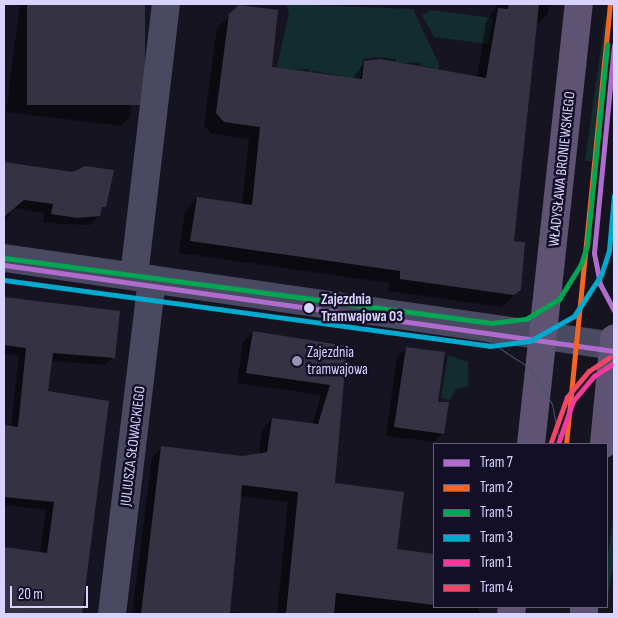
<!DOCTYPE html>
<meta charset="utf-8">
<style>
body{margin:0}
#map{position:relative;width:618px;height:618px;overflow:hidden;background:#161421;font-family:"Sofia Sans Condensed",sans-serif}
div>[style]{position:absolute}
.green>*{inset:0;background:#132c2d;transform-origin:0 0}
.shadow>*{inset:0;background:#0007}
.building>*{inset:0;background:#343243;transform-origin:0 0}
.minor>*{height:28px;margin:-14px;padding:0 14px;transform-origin:14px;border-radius:14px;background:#4a4962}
.major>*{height:28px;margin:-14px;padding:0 14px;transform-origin:14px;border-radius:14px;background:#5e5373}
.tram>*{height:1px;margin:-0.5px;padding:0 0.5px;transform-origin:0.5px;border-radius:0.5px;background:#43596b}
.tram-1>*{height:5px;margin:-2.5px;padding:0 2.5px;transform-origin:2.5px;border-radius:2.5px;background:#b06ccc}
.tram-2>*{height:5px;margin:-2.5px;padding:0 2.5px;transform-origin:2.5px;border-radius:2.5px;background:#f26522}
.tram-3>*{height:5px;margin:-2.5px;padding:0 2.5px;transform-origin:2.5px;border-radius:2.5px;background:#00a651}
.tram-4>*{height:5px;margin:-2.5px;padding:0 2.5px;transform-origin:2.5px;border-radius:2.5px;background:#00a9ce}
.tram-5>*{height:5px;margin:-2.5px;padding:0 2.5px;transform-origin:2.5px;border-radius:2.5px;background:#f13a9d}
.tram-6>*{height:5px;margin:-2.5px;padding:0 2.5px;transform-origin:2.5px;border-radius:2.5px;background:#f34667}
.dots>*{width:14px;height:14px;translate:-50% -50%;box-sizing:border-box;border:2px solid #130f26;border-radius:50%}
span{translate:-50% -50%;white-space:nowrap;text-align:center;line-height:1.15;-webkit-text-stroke:5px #130f26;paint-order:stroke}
.street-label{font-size:15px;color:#d9d4ff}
.stop-label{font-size:15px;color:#d9d4ff;font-weight:700}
.left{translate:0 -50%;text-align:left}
.poi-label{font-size:15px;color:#d9d4ff}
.frame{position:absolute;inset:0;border:5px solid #d9d4ff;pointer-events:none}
.legend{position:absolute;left:433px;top:443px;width:175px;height:165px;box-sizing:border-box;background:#130f26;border:1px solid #625e7d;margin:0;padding:6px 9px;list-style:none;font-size:15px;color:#d9d4ff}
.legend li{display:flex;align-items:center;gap:10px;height:25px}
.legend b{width:25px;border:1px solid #625e7d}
.scale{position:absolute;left:10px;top:586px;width:78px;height:22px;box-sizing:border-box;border:2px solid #d9d4ff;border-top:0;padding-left:6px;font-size:15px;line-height:18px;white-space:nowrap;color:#d9d4ff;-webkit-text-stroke:4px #130f26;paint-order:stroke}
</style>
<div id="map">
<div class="green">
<i style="clip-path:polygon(286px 4px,413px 9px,439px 64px,437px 76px,434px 68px,420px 66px,420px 62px,396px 64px,396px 59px,378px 57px,363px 59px,360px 79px,313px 71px,309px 74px,309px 69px,276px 71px,289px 13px)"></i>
<i style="clip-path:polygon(432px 10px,493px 18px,488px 44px,434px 37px,422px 15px)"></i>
<i style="left:605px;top:19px;width:7px;height:143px;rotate:8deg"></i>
<i style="clip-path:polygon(448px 355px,468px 362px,468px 386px,456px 389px,450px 400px,441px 398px)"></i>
<i style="clip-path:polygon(614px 512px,614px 562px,607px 601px,607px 560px)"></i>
</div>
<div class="shadow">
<i style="clip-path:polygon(20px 4px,143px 4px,130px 117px,121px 126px,6px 112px)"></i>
<i style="clip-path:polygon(498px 4px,549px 4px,548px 13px,536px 26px,512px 242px,520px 289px,507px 302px,501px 307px,388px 291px,389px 283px,179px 253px,185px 211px,197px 198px,242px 204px,249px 139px,212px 134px,204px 126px,217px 28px,230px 15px,270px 69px,352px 79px,365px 62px,477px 77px,486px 22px)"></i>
<i style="clip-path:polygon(4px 163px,73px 173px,99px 216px,90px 225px,43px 223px,44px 213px,14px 208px,4px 224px)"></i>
<i style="clip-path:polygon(4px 298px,119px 312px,113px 357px,105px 365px,50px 361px,46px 392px,108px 402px,81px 614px,4px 614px,4px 548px,40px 553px,46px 510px,5px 505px,4px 426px,11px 427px,19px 356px,4px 354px)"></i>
<i style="clip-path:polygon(253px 332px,345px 347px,334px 484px,395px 550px,406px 587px,434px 590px,434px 607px,479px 607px,478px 614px,277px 614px,288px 502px,240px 496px,229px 611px,248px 614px,132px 614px,152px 458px,162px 447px,243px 458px,259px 455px,262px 429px,272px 419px,312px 425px,321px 395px,237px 383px,243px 342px)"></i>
<i style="clip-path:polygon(406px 348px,436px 403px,443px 433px,434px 442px,386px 436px,397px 357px)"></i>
<i style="clip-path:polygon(614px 594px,614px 614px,612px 614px)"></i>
</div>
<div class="building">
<i style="left:27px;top:4px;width:118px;height:101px"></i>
<i style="clip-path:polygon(509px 4px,539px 4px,514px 241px,525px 242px,521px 290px,514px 295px,400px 279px,400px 271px,190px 241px,197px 197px,252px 205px,260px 127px,224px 122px,216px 113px,229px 14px,239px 5px,278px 10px,272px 67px,362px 79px,364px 61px,380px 59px,486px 78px,498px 8px,508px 9px)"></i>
<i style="clip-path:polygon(4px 162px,73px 172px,85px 166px,114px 170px,106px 207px,102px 207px,100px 216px,77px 218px,51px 214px,53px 204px,24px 200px,4px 217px)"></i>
<i style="clip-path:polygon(4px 297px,120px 311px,115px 358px,53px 353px,48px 391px,109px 401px,82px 614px,4px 614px,4px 547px,47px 553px,54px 502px,4px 497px,4px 425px,18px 427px,26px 348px,4px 345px)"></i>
<i style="clip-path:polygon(253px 331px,347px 346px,335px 483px,404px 492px,397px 549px,434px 554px,434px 605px,336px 593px,334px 614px,286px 614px,298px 492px,242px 485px,230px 614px,141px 614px,161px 446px,243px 456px,267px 452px,272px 418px,318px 424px,330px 385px,246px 373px)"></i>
<i style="clip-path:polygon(406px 347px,445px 352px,438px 402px,449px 402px,444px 434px,394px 427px)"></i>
</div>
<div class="minor">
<i style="left:4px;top:258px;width:616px;rotate:8.21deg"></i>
<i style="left:134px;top:276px;width:274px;rotate:-83.3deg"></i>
<i style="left:112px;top:614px;width:337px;rotate:-83.2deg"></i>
</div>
<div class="major">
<i style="left:531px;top:444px;width:443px;rotate:-83.8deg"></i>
<i style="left:604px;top:444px;width:106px;rotate:-84.6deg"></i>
<i style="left:511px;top:614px;width:7px;rotate:-82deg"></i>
<i style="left:584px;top:614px;width:7px;rotate:-90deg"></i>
</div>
<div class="tram">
<i style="left:199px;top:281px;width:266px;rotate:7.6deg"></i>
<i style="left:439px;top:324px;width:51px;rotate:18.4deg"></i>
<i style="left:487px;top:340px;width:51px;rotate:33.1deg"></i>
<i style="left:530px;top:368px;width:42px;rotate:58.6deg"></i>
<i style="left:552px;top:404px;width:36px;rotate:79deg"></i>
</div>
<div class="tram-1">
<i style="left:614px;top:45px;width:209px;rotate:95.5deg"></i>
<i style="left:594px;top:253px;width:32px;rotate:79deg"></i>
<i style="left:600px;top:284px;width:30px;rotate:62deg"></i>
<i style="left:4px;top:265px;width:616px;rotate:8.02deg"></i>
</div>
<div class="tram-2">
<i style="left:566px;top:444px;width:441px;rotate:-84.3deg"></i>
</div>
<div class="tram-3">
<i style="left:5px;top:258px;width:491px;rotate:7.6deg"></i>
<i style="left:492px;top:323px;width:34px;rotate:-7deg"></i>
<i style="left:526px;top:319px;width:39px;rotate:-31deg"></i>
<i style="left:559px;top:299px;width:41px;rotate:-57.8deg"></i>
<i style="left:581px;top:264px;width:19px;rotate:-72deg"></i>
<i style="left:587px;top:246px;width:203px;rotate:-84.3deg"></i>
</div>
<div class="tram-4">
<i style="left:4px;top:280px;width:490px;rotate:7.7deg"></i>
<i style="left:490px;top:346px;width:40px;rotate:-7.1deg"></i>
<i style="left:530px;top:341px;width:51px;rotate:-29.6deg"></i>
<i style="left:574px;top:316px;width:49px;rotate:-56.6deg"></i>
<i style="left:601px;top:275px;width:26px;rotate:-72deg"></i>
<i style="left:609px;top:250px;width:55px;rotate:-84.8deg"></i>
</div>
<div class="tram-5">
<i style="left:558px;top:444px;width:46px;rotate:-70.8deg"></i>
<i style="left:573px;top:401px;width:33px;rotate:-50deg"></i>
<i style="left:594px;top:376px;width:24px;rotate:-33deg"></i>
</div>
<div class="tram-6">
<i style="left:551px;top:442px;width:48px;rotate:-70.4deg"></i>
<i style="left:567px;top:397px;width:34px;rotate:-50deg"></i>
<i style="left:589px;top:371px;width:25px;rotate:-34deg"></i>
</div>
<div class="dots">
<i style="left:309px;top:308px;background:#d9d4ff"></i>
<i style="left:297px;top:361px;background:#9591b1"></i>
</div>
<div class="street-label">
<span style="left:562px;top:169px;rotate:-84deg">WŁADYSŁAWA BRONIEWSKIEGO</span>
<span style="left:133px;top:446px;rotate:-83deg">JULIUSZA SŁOWACKIEGO</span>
</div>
<div class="stop-label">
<span class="left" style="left:321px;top:308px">Zajezdnia<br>Tramwajowa 03</span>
</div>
<div class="poi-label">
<span class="left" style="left:307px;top:361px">Zajezdnia<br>tramwajowa</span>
</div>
<div class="frame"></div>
<ul class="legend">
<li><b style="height:6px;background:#b06ccc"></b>Tram 7</li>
<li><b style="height:6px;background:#f26522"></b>Tram 2</li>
<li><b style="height:6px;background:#00a651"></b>Tram 5</li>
<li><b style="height:6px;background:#00a9ce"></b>Tram 3</li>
<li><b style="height:6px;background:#f13a9d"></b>Tram 1</li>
<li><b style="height:6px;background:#f34667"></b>Tram 4</li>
</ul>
<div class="scale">20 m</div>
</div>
